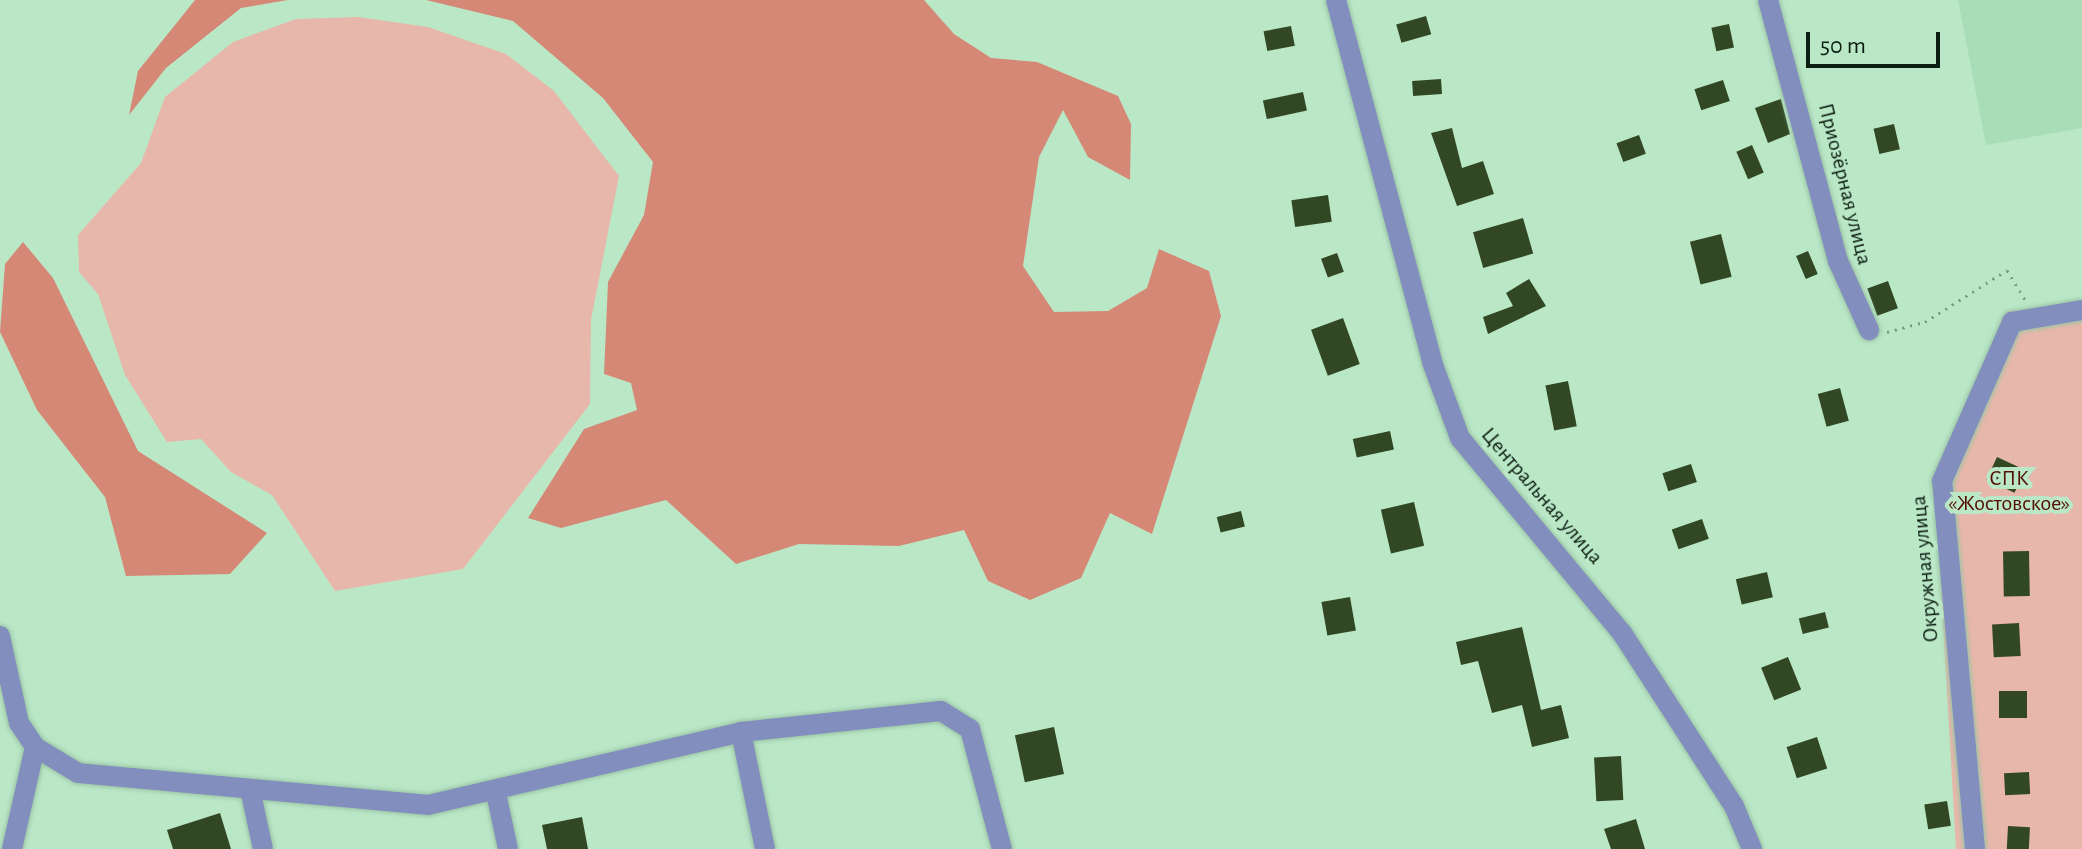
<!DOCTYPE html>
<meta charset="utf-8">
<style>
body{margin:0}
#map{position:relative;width:2082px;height:849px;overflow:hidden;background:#bae8c7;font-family:"Alegreya Sans",sans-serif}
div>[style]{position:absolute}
.built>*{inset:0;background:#a9ddb8}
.green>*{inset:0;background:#e8b7ab}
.forest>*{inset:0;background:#d58876}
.building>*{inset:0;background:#324824;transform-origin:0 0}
.path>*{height:3px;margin-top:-1.5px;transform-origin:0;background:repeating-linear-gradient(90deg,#799c83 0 2px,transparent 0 8px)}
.roads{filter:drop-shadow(0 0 2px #9bc3a6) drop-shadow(0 0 2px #9bc3a6)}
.minor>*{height:20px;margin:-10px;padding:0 10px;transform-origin:10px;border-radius:10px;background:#828ebd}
span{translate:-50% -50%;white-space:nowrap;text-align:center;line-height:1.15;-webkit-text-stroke:8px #bae8c7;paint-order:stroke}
.street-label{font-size:22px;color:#0c1d12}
.park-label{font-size:22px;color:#530e01}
.scale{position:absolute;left:1806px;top:32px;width:134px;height:36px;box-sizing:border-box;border:4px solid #0c1d12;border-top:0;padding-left:10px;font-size:24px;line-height:28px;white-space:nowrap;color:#0c1d12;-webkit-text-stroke:6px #bae8c7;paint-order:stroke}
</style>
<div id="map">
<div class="built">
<i style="clip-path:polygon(1958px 0,2082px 0,2082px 128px,1986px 145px)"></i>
</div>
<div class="green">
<i style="clip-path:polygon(358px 17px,428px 27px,506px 54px,554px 91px,619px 176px,591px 320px,590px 404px,463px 569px,335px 591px,272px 495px,231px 472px,201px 439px,167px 442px,125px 375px,98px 294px,79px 272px,78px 235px,141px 163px,165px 97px,233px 42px,296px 19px)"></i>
<i style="clip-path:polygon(2082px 305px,2082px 849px,1956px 849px,1935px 481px,2008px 311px)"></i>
</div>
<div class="forest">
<i style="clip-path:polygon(195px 0,288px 0,241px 8px,166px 68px,129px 115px,138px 71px)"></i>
<i style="clip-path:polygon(426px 0,924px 0,954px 34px,991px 58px,1037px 62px,1118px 96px,1131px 124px,1130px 180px,1088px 157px,1063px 110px,1039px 157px,1023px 266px,1054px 312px,1108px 311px,1147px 288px,1159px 249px,1209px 271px,1221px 316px,1152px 534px,1110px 513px,1081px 578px,1030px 600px,988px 581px,964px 530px,899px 546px,799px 544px,736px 564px,666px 500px,561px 528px,528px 518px,584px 429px,637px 410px,631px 383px,604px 374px,608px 282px,644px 215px,653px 162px,603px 98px,513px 21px)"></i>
<i style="clip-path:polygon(23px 242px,53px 278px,138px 451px,267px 533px,230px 574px,126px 576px,105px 497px,37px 410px,0 332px,5px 264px)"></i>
</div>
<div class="building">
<i style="left:1426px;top:16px;width:19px;height:31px;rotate:74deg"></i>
<i style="left:1729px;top:24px;width:24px;height:18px;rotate:78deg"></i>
<i style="left:1291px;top:26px;width:20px;height:28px;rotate:79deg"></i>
<i style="left:1441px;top:79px;width:15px;height:29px;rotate:86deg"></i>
<i style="left:1723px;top:80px;width:22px;height:30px;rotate:72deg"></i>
<i style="left:1303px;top:92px;width:19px;height:41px;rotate:78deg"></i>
<i style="clip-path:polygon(1781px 99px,1790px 134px,1768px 143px,1755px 108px)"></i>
<i style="left:1894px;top:124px;width:26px;height:21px;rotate:77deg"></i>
<i style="clip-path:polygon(1452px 128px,1462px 168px,1483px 161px,1494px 194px,1457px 206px,1431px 133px)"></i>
<i style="left:1639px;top:135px;width:20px;height:24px;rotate:70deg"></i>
<i style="left:1752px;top:145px;width:30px;height:17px;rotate:67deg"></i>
<i style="left:1328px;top:195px;width:27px;height:37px;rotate:82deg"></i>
<i style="left:1523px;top:218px;width:37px;height:52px;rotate:74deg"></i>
<i style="left:1721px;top:234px;width:44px;height:32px;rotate:76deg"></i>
<i style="left:1808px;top:251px;width:25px;height:13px;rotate:67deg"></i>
<i style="left:1337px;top:253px;width:20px;height:17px;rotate:70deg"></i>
<i style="clip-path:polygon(1529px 279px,1546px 306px,1488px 334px,1483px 317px,1513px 306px,1506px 293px)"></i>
<i style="left:1888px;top:281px;width:29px;height:22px;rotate:70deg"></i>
<i style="left:1343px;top:318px;width:49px;height:34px;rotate:70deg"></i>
<i style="left:1568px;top:381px;width:46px;height:23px;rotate:79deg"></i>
<i style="left:1840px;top:388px;width:34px;height:23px;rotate:75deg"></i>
<i style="left:1390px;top:431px;width:19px;height:38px;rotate:78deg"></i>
<i style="left:1997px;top:457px;width:31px;height:25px;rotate:25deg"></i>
<i style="left:1691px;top:464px;width:19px;height:30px;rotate:72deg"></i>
<i style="left:1414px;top:502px;width:45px;height:34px;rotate:77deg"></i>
<i style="left:1241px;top:511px;width:16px;height:25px;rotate:76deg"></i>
<i style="left:1702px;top:519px;width:21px;height:32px;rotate:71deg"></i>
<i style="left:2029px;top:551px;width:45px;height:26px;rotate:89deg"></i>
<i style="left:1767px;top:572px;width:26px;height:32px;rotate:77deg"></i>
<i style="left:1350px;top:597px;width:34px;height:29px;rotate:80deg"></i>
<i style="left:1825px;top:612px;width:16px;height:27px;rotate:76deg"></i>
<i style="left:2019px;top:623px;width:33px;height:27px;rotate:87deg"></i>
<i style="clip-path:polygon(1522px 627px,1541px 710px,1561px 705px,1569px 738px,1532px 747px,1522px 705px,1492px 713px,1478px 661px,1461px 665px,1456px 642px)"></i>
<i style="left:1788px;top:657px;width:35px;height:29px;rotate:68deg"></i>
<i style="left:1999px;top:691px;width:28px;height:27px"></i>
<i style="left:1054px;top:727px;width:48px;height:40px;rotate:78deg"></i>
<i style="left:1817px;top:737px;width:33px;height:32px;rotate:72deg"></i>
<i style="left:1621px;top:756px;width:44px;height:27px;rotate:87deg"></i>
<i style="left:2029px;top:772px;width:22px;height:25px;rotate:87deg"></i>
<i style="left:1947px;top:801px;width:25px;height:23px;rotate:81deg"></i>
<i style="clip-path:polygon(220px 813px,231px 849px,173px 849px,167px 830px)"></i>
<i style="clip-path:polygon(582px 817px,588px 849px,547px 849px,542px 825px)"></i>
<i style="clip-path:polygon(1636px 819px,1645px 849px,1611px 849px,1604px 829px)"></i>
<i style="left:2008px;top:826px;width:22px;height:23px;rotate:3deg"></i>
</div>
<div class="path">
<i style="left:1887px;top:332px;width:39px;rotate:-15deg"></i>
<i style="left:1925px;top:322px;width:97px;rotate:-32.4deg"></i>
<i style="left:2007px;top:270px;width:35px;rotate:59deg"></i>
</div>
<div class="roads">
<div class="minor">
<i style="left:1336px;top:0;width:375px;rotate:75.1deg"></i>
<i style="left:1432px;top:362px;width:81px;rotate:69.8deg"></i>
<i style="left:1460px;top:438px;width:254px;rotate:50.3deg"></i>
<i style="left:1622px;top:633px;width:206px;rotate:57.1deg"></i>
<i style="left:1734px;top:806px;width:47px;rotate:67.3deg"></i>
<i style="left:1768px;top:0;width:270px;rotate:75deg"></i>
<i style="left:1838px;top:261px;width:76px;rotate:65.8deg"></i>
<i style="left:0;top:636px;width:89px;rotate:77.7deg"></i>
<i style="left:19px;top:723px;width:29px;rotate:56deg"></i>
<i style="left:35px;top:747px;width:50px;rotate:31.2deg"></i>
<i style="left:78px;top:773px;width:351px;rotate:5.2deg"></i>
<i style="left:428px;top:805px;width:321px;rotate:-13.1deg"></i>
<i style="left:741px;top:732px;width:201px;rotate:-6deg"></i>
<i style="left:941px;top:711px;width:34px;rotate:32deg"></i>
<i style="left:970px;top:729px;width:124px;rotate:75.1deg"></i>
<i style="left:741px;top:732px;width:119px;rotate:78.4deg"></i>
<i style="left:250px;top:789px;width:61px;rotate:77.8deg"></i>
<i style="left:496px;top:793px;width:57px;rotate:77.9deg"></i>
<i style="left:12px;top:849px;width:105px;rotate:-77.3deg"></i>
<i style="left:1975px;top:849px;width:369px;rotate:-95.1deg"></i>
<i style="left:1942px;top:481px;width:174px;rotate:-66.2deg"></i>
<i style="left:2012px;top:322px;width:71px;rotate:-9.7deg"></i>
</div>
</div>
<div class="street-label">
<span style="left:1845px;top:184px;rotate:76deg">Приозёрная улица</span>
<span style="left:1542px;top:496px;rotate:49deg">Центральная улица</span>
<span style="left:1925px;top:569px;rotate:-95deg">Окружная улица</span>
</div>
<div class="park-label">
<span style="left:2009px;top:491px">СПК<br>«Жостовское»</span>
</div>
<div class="scale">50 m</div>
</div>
